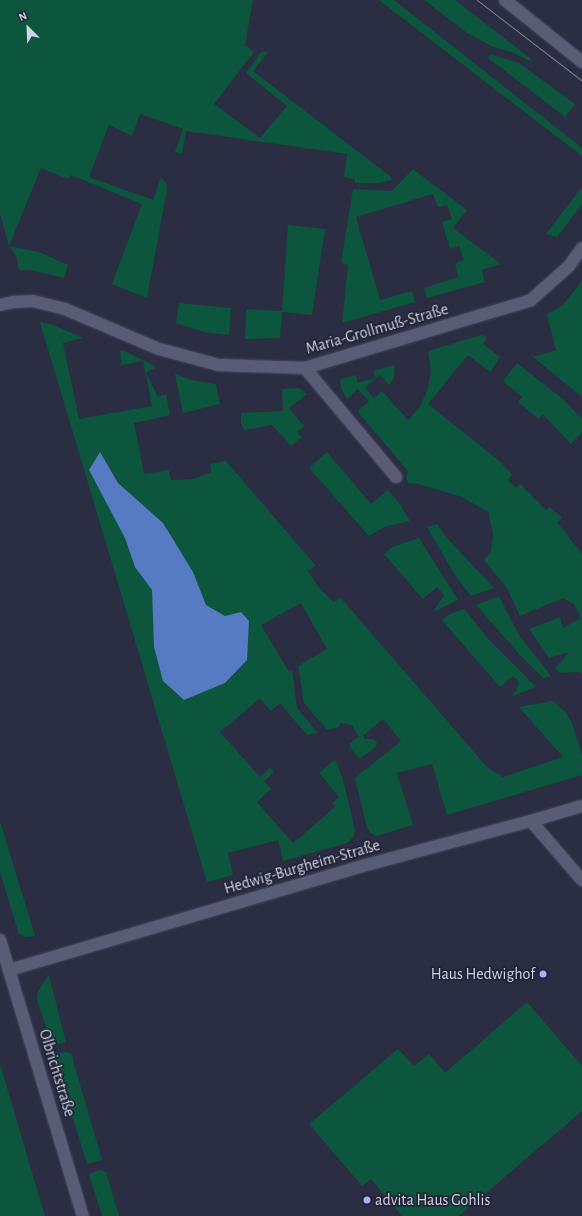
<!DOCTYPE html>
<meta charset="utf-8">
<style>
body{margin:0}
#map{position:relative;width:582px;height:1216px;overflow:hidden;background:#2b2d43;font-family:"Alegreya Sans",sans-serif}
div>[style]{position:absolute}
.green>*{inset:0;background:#0b563c}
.water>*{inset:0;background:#567bc3}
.roads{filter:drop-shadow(0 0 1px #494a5d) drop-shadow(0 0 1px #494a5d)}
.minor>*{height:12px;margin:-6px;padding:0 6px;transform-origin:6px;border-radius:6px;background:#595c75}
.tram>*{height:1px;margin:-0.5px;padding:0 0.5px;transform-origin:0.5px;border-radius:0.5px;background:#808294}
.dots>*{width:11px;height:11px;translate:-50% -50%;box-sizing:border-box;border:2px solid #212338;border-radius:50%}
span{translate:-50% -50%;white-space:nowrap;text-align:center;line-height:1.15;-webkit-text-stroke:3.5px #212338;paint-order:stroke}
.street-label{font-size:16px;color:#d2d4e2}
.poi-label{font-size:16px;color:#d2d4e2}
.right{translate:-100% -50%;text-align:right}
.left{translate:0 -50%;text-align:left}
.north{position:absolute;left:8px;top:8px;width:40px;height:40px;-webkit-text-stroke:3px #212338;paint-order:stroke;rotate:336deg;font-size:11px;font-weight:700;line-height:16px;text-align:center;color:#d2d4e2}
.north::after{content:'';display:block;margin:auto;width:14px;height:18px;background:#d2d4e2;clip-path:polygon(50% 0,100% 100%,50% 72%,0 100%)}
</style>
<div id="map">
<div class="green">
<i style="clip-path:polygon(0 0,253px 0,245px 45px,254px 52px,214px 104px,260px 138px,287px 106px,246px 73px,261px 52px,268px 52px,253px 71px,391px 177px,392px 180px,379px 183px,355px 183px,355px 179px,344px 177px,347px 154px,186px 131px,182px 154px,175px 152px,183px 129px,140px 114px,132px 136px,109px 125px,89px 177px,153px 200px,161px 177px,166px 183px,167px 190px,147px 298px,112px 284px,142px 204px,71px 175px,68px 179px,41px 168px,9px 246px,39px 252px,68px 265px,64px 278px,31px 270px,19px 270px,16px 255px,9px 246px,0 214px)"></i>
<i style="clip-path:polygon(379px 0,394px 0,582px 148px,582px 156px)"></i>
<i style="clip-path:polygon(424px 0,455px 0,530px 58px,532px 62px,511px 52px,493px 47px,467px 33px)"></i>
<i style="clip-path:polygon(490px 54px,519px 63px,575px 104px,565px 117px,488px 58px)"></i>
<i style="clip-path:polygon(413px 169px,467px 210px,453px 228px,501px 264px,482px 270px,485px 282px,427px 298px,424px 288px,458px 277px,455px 263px,464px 260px,459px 246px,450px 249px,442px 222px,452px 219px,447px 205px,438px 207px,433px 194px,356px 217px,380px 300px,412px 291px,415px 302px,342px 323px,348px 265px,341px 263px,353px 189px,392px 191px)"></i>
<i style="clip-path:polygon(582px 187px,582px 204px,557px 237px,546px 234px)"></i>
<i style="clip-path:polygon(288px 225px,325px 229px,312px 315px,282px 312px,280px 338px,245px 339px,246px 309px,282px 311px)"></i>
<i style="clip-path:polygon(582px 281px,582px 397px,533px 357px,556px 350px,547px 314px,563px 305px)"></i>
<i style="clip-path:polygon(179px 303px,231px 308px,229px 335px,204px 332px,176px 323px)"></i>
<i style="clip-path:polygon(40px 322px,51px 324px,83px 338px,63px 343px,79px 419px,152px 406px,143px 361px,121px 365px,120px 351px,122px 350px,155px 366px,156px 368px,146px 372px,158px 397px,166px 394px,170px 415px,134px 423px,144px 474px,169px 470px,171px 480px,194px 479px,211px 472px,210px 464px,226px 461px,316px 566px,308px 571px,320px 589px,334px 602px,340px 597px,487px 767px,503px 777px,563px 757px,519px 707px,553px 701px,566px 713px,572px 723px,582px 755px,582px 775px,447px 815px,432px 764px,397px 773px,413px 825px,376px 836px,370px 832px,367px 827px,355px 778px,401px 741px,383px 719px,363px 736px,365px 739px,374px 739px,377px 743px,375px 748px,359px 759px,350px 747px,350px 743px,359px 737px,352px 725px,341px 723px,339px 727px,327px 730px,304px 703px,298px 666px,327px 649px,301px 603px,261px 625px,289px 672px,292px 670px,297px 708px,318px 733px,307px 735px,280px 703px,271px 711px,260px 698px,220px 732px,260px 777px,270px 768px,274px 772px,264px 781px,271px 789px,257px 802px,293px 843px,335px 807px,332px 803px,339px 797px,319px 773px,335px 759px,342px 776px,355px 830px,354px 836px,347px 843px,283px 861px,278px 840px,228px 853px,233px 875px,207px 882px)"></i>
<i style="clip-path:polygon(481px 335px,487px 337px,483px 344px,500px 357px,490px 372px,468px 355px,428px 404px,498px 460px,512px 474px,508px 480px,516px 488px,520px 484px,546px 510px,550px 507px,562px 518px,557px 522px,582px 554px,582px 675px,580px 672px,560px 673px,555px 668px,569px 652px,549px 658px,529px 629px,560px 617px,563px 628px,581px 618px,574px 604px,563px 598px,520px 616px,507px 588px,484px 560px,491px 552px,493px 534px,488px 512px,462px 497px,419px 484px,408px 483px,406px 476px,408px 471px,357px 411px,369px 401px,358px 389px,347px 399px,341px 388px,340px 379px,356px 375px,358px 383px,375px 378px,373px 371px,395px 365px,394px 378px,389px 385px,380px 375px,365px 388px,374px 398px,382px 391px,408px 420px,419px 408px,427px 391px,431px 372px,428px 351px)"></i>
<i style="clip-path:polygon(517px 363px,564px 400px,582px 419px,582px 432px,571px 444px,543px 414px,538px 419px,518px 402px,522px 397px,503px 381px)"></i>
<i style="clip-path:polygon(175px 374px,191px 380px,216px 384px,220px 404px,183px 413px)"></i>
<i style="clip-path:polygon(299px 388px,307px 394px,289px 408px,304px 426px,297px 432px,302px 437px,291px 446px,272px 425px,244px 430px,241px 423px,241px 413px,283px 411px,282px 389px)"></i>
<i style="clip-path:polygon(327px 452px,371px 504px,388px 490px,398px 501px,410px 521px,384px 527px,369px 536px,309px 468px)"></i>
<i style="clip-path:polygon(437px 524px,445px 536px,494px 588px,471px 596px,456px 577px,427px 527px)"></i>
<i style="clip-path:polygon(419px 538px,458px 600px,433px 612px,444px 595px,437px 587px,423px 599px,384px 554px,392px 547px)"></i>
<i style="clip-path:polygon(499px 596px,519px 635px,551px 676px,543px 678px,520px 655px,476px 605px)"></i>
<i style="clip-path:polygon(464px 609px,491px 642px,536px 687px,510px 697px,516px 690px,519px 682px,513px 676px,500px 687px,442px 620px,450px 614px)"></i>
<i style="clip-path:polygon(0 824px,1px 824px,35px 936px,25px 937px,19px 934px,0 872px)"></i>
<i style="clip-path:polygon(49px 975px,66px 1042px,52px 1046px,37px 1000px,38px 991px)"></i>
<i style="clip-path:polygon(527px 1002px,582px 1066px,582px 1111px,459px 1216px,402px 1216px,371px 1179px,362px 1186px,309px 1124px,398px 1049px,414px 1066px,429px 1054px,445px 1073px)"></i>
<i style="clip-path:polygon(65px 1052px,71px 1053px,102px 1160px,87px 1164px,54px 1055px)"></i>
<i style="clip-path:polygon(0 1064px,45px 1216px,0 1216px)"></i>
<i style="clip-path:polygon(99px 1170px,106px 1172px,119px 1216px,102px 1216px,89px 1174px)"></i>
</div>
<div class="water">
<i style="clip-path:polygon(100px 452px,118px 483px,163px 523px,193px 572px,206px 605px,225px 616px,241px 612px,249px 621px,247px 660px,225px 683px,184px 700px,163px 681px,154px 647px,152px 590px,135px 567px,125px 538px,89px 470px)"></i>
</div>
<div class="roads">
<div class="minor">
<i style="left:505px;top:0;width:99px;rotate:38.8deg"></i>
<i style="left:0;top:305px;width:13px;rotate:-13deg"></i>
<i style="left:13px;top:302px;width:20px;rotate:-3deg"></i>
<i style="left:33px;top:301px;width:33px;rotate:14deg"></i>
<i style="left:65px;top:309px;width:102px;rotate:23.1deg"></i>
<i style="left:159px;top:349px;width:62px;rotate:14.9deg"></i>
<i style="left:219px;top:365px;width:86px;rotate:2deg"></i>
<i style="left:305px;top:368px;width:236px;rotate:-16.7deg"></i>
<i style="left:531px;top:300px;width:51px;rotate:-41.8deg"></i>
<i style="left:569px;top:266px;width:22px;rotate:-54deg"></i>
<i style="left:305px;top:368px;width:142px;rotate:50.1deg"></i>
<i style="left:531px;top:821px;width:53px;rotate:-16.4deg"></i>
<i style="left:0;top:940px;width:288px;rotate:73.3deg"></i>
<i style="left:9px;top:970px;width:376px;rotate:-16.4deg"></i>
<i style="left:370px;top:864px;width:167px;rotate:-15deg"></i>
<i style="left:531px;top:821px;width:78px;rotate:49.2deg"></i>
</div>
</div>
<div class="tram">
<i style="left:477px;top:0;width:133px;rotate:37.6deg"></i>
</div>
<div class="dots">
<i style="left:543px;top:974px;background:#afaefa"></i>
<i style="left:367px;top:1200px;background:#afaefa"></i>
</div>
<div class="street-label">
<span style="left:377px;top:329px;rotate:-16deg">Maria-Grollmuß-Straße</span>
<span style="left:302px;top:867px;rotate:-16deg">Hedwig-Burgheim-Straße</span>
<span style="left:57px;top:1073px;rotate:73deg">Olbrichtstraße</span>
</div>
<div class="poi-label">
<span class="right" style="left:535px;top:974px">Haus Hedwighof</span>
<span class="left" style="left:375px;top:1200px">advita Haus Gohlis</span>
</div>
<div class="north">N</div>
</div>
